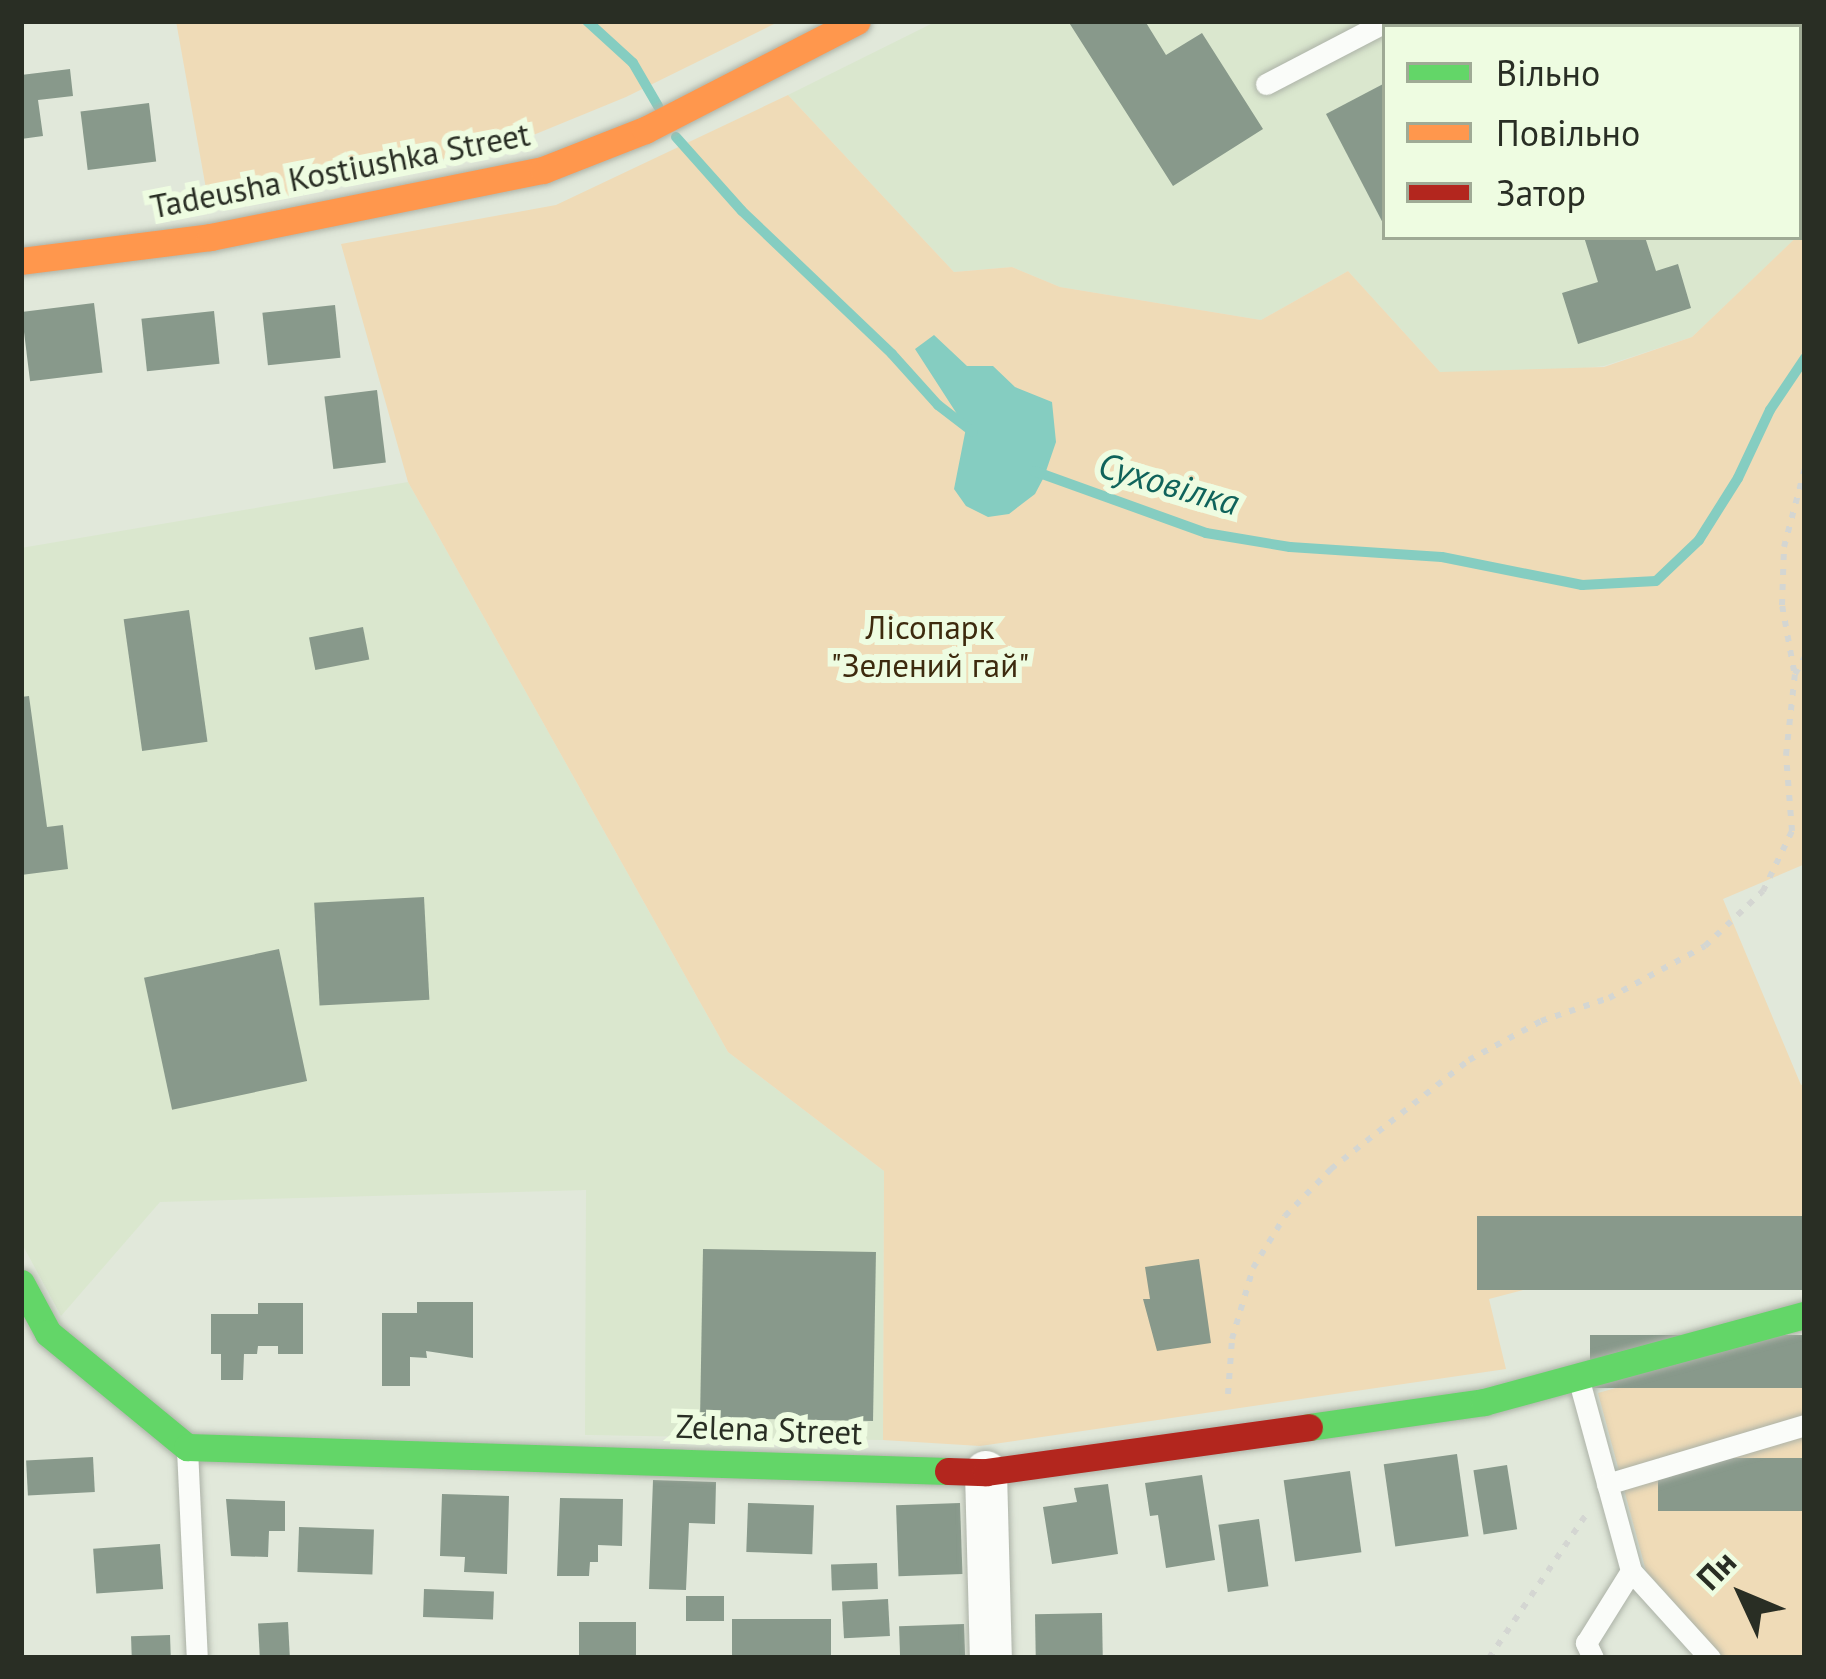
<!DOCTYPE html>
<meta charset="utf-8">
<style>
body{margin:0}
#map{position:relative;width:1826px;height:1679px;overflow:hidden;background:#e1e8da;font-family:"PT Sans",sans-serif}
div>[style]{position:absolute}
.built>*{inset:0;background:#dae7ce}
.green>*{inset:0;background:#efdbb7}
.water>*{inset:0;background:#85cdc1}
.stream>*{height:10px;margin:-5px;padding:0 5px;transform-origin:5px;border-radius:5px;background:#85cdc1}
.building>*{inset:0;background:#88998b;transform-origin:0 0}
.path>*{height:6px;margin-top:-3px;transform-origin:0;background:repeating-linear-gradient(90deg,#d4d6d2 0 6px,transparent 0 15px)}
.roads{filter:drop-shadow(0 0 3px #acb2a7) drop-shadow(0 0 3px #acb2a7)}
.lane>*{height:21px;margin:-10.5px;padding:0 10.5px;transform-origin:10.5px;border-radius:10.5px;background:#fafcf9}
.street>*{height:42px;margin:-21px;padding:0 21px;transform-origin:21px;border-radius:21px;background:#fafcf9}
.fast>*{height:27px;margin:-13.5px;padding:0 13.5px;transform-origin:13.5px;border-radius:13.5px;background:#63d668}
.slow>*{height:27px;margin:-13.5px;padding:0 13.5px;transform-origin:13.5px;border-radius:13.5px;background:#ff974d}
.jam>*{height:27px;margin:-13.5px;padding:0 13.5px;transform-origin:13.5px;border-radius:13.5px;background:#b3261e}
span{translate:-50% -50%;white-space:nowrap;text-align:center;line-height:1.15;-webkit-text-stroke:12px #eefce1;paint-order:stroke}
.street-label{font-size:33px;color:#292e24}
.park-label{font-size:33px;color:#3d2a0e}
.water-label{font-size:36px;color:#0f635b;font-style:italic}
.frame{position:absolute;inset:0;border:24px solid #292e24;pointer-events:none}
.legend{position:absolute;left:1382px;top:24px;width:420px;height:216px;box-sizing:border-box;background:#eefce1;border:3px solid #9faa95;margin:0;padding:15px 21px;list-style:none;font-size:36px;color:#292e24}
.legend li{display:flex;align-items:center;gap:24px;height:60px}
.legend b{width:60px;border:3px solid #9faa95}
.north{position:absolute;left:1682px;top:1535px;width:120px;height:120px;-webkit-text-stroke:9px #eefce1;paint-order:stroke;rotate:314deg;font-size:33px;font-weight:700;line-height:48px;text-align:center;color:#292e24}
.north::after{content:'';display:block;margin:auto;width:42px;height:54px;background:#292e24;clip-path:polygon(50% 0,100% 100%,50% 72%,0 100%)}
</style>
<div id="map">
<div class="built">
<i style="clip-path:polygon(937px 21px,1742px 21px,1745px 27px,1385px 27px,1385px 237px,1797px 237px,1692px 337px,1604px 366px,1548px 372px,1440px 372px,1348px 271px,1261px 320px,1060px 287px,1012px 267px,954px 272px,788px 95px)"></i>
<i style="clip-path:polygon(408px 482px,728px 1052px,884px 1171px,883px 1440px,585px 1435px,586px 1190px,160px 1202px,61px 1316px,21px 1242px,21px 548px)"></i>
</div>
<div class="green">
<i style="clip-path:polygon(176px 21px,780px 21px,626px 97px,526px 138px,328px 188px,210px 211px)"></i>
<i style="clip-path:polygon(788px 95px,954px 272px,1012px 267px,1060px 287px,1261px 320px,1348px 271px,1440px 372px,1604px 367px,1692px 337px,1805px 229px,1805px 864px,1723px 899px,1801px 1085px,1805px 1084px,1805px 1216px,1489px 1299px,1506px 1369px,980px 1446px,883px 1440px,884px 1171px,728px 1052px,408px 482px,341px 244px,556px 205px)"></i>
<i style="clip-path:polygon(1805px 1335px,1805px 1658px,1724px 1658px,1646px 1571px,1598px 1393px)"></i>
</div>
<div class="water">
<i style="clip-path:polygon(934px 335px,967px 366px,993px 366px,1015px 387px,1052px 402px,1056px 442px,1044px 477px,1035px 494px,1009px 514px,988px 517px,966px 506px,954px 489px,966px 428px,915px 349px)"></i>
</div>
<div class="stream">
<i style="left:587px;top:21px;width:62px;rotate:42.4deg"></i>
<i style="left:633px;top:63px;width:50px;rotate:59.8deg"></i>
<i style="left:676px;top:137px;width:99px;rotate:48.3deg"></i>
<i style="left:742px;top:211px;width:207px;rotate:43.6deg"></i>
<i style="left:892px;top:354px;width:69px;rotate:48deg"></i>
<i style="left:938px;top:405px;width:44px;rotate:37.6deg"></i>
<i style="left:1034px;top:471px;width:183px;rotate:19.8deg"></i>
<i style="left:1206px;top:533px;width:85px;rotate:9.5deg"></i>
<i style="left:1290px;top:547px;width:152px;rotate:3.8deg"></i>
<i style="left:1442px;top:557px;width:143px;rotate:11.3deg"></i>
<i style="left:1582px;top:585px;width:74px;rotate:-3.1deg"></i>
<i style="left:1656px;top:581px;width:59px;rotate:-43.6deg"></i>
<i style="left:1699px;top:540px;width:73px;rotate:-57.8deg"></i>
<i style="left:1738px;top:478px;width:75px;rotate:-64.8deg"></i>
<i style="left:1770px;top:410px;width:63px;rotate:-56.1deg"></i>
</div>
<div class="building">
<i style="clip-path:polygon(1068px 21px,1145px 21px,1166px 55px,1202px 33px,1263px 129px,1173px 186px)"></i>
<i style="left:1503px;top:21px;width:153px;height:13px"></i>
<i style="left:1663px;top:21px;width:79px;height:7px"></i>
<i style="clip-path:polygon(70px 69px,73px 96px,38px 100px,43px 136px,21px 139px,21px 75px)"></i>
<i style="clip-path:polygon(1385px 83px,1385px 227px,1326px 114px)"></i>
<i style="left:149px;top:103px;width:59px;height:69px;rotate:83deg"></i>
<i style="clip-path:polygon(1584px 237px,1645px 237px,1656px 271px,1678px 264px,1691px 308px,1578px 344px,1562px 293px,1598px 282px)"></i>
<i style="left:94px;top:303px;width:70px;height:73px;rotate:83deg"></i>
<i style="left:335px;top:305px;width:53px;height:73px;rotate:84deg"></i>
<i style="left:214px;top:311px;width:53px;height:73px;rotate:84deg"></i>
<i style="left:377px;top:390px;width:73px;height:53px;rotate:83deg"></i>
<i style="left:189px;top:610px;width:133px;height:66px;rotate:82deg"></i>
<i style="left:363px;top:627px;width:33px;height:55px;rotate:79deg"></i>
<i style="clip-path:polygon(29px 696px,47px 827px,63px 825px,68px 869px,21px 875px,21px 697px)"></i>
<i style="left:424px;top:897px;width:103px;height:110px;rotate:87deg"></i>
<i style="left:279px;top:949px;width:135px;height:138px;rotate:78deg"></i>
<i style="left:1805px;top:1216px;width:74px;height:328px;rotate:90deg"></i>
<i style="left:703px;top:1249px;width:173px;height:169px;rotate:1deg"></i>
<i style="clip-path:polygon(1199px 1259px,1211px 1343px,1157px 1351px,1143px 1299px,1150px 1299px,1145px 1267px)"></i>
<i style="clip-path:polygon(417px 1302px,473px 1302px,473px 1358px,426px 1351px,427px 1358px,410px 1357px,410px 1386px,382px 1386px,382px 1313px,417px 1313px)"></i>
<i style="clip-path:polygon(258px 1303px,303px 1303px,303px 1354px,278px 1354px,278px 1346px,258px 1346px,257px 1354px,244px 1354px,243px 1380px,221px 1380px,221px 1354px,211px 1354px,211px 1314px,258px 1314px)"></i>
<i style="left:1805px;top:1335px;width:53px;height:215px;rotate:90deg"></i>
<i style="left:1457px;top:1454px;width:83px;height:74px;rotate:82deg"></i>
<i style="left:93px;top:1457px;width:35px;height:67px;rotate:87deg"></i>
<i style="left:1805px;top:1458px;width:53px;height:147px;rotate:90deg"></i>
<i style="left:1507px;top:1465px;width:65px;height:34px;rotate:81deg"></i>
<i style="left:1350px;top:1471px;width:82px;height:67px;rotate:82deg"></i>
<i style="clip-path:polygon(1202px 1475px,1215px 1560px,1166px 1568px,1158px 1515px,1150px 1516px,1145px 1483px)"></i>
<i style="clip-path:polygon(653px 1480px,716px 1482px,715px 1524px,689px 1523px,686px 1590px,649px 1589px)"></i>
<i style="clip-path:polygon(1108px 1484px,1118px 1554px,1052px 1564px,1043px 1507px,1077px 1502px,1074px 1488px)"></i>
<i style="clip-path:polygon(442px 1494px,509px 1496px,507px 1574px,464px 1572px,465px 1557px,440px 1556px)"></i>
<i style="clip-path:polygon(560px 1498px,623px 1499px,622px 1546px,598px 1545px,598px 1562px,590px 1562px,589px 1576px,557px 1576px)"></i>
<i style="clip-path:polygon(226px 1499px,285px 1501px,285px 1531px,269px 1531px,268px 1557px,231px 1556px)"></i>
<i style="left:748px;top:1503px;width:66px;height:49px;rotate:2deg"></i>
<i style="left:960px;top:1503px;width:71px;height:64px;rotate:88deg"></i>
<i style="left:1259px;top:1519px;width:68px;height:41px;rotate:82deg"></i>
<i style="left:299px;top:1527px;width:75px;height:45px;rotate:2deg"></i>
<i style="left:160px;top:1544px;width:45px;height:67px;rotate:86deg"></i>
<i style="left:877px;top:1563px;width:26px;height:46px;rotate:88deg"></i>
<i style="left:424px;top:1589px;width:70px;height:28px;rotate:2deg"></i>
<i style="left:686px;top:1596px;width:38px;height:25px"></i>
<i style="left:888px;top:1599px;width:37px;height:46px;rotate:87deg"></i>
<i style="left:1102px;top:1613px;width:45px;height:67px;rotate:89deg"></i>
<i style="left:831px;top:1619px;width:36px;height:99px;rotate:90deg"></i>
<i style="left:288px;top:1622px;width:35px;height:30px;rotate:87deg"></i>
<i style="left:579px;top:1622px;width:57px;height:36px"></i>
<i style="left:964px;top:1624px;width:34px;height:65px;rotate:88deg"></i>
<i style="left:170px;top:1635px;width:23px;height:39px;rotate:88deg"></i>
</div>
<div class="path">
<i style="left:1794px;top:671px;width:67px;rotate:-100.3deg"></i>
<i style="left:1782px;top:605px;width:58px;rotate:-88deg"></i>
<i style="left:1784px;top:547px;width:82px;rotate:-75.1deg"></i>
<i style="left:1228px;top:1394px;width:55px;rotate:-85.8deg"></i>
<i style="left:1232px;top:1339px;width:74px;rotate:-73.5deg"></i>
<i style="left:1253px;top:1268px;width:61px;rotate:-58.4deg"></i>
<i style="left:1285px;top:1216px;width:66px;rotate:-45.6deg"></i>
<i style="left:1331px;top:1169px;width:176px;rotate:-38.3deg"></i>
<i style="left:1469px;top:1060px;width:82px;rotate:-28.4deg"></i>
<i style="left:1541px;top:1021px;width:72px;rotate:-18.7deg"></i>
<i style="left:1609px;top:998px;width:109px;rotate:-28.4deg"></i>
<i style="left:1705px;top:946px;width:80px;rotate:-43.5deg"></i>
<i style="left:1763px;top:891px;width:67px;rotate:-64.2deg"></i>
<i style="left:1792px;top:831px;width:76px;rotate:-94.5deg"></i>
<i style="left:1786px;top:755px;width:81px;rotate:-83.7deg"></i>
<i style="left:1795px;top:674px;width:20px;rotate:-60deg"></i>
<i style="left:1489px;top:1658px;width:176px;rotate:-55.9deg"></i>
</div>
<div class="roads">
<div class="lane">
<i style="left:1266px;top:84px;width:136px;rotate:-27.5deg"></i>
<i style="left:1578px;top:1377px;width:201px;rotate:74.7deg"></i>
<i style="left:1631px;top:1571px;width:118px;rotate:47.8deg"></i>
<i style="left:187px;top:1449px;width:209px;rotate:87.3deg"></i>
<i style="left:1607px;top:1484px;width:207px;rotate:-16.6deg"></i>
<i style="left:1593px;top:1658px;width:17px;rotate:-115deg"></i>
<i style="left:1586px;top:1643px;width:85px;rotate:-58deg"></i>
</div>
<div class="street">
<i style="left:986px;top:1472px;width:186px;rotate:88.5deg"></i>
</div>
<div class="fast">
<i style="left:21px;top:1283px;width:57px;rotate:61.6deg"></i>
<i style="left:48px;top:1333px;width:180px;rotate:39.4deg"></i>
<i style="left:187px;top:1447px;width:761px;rotate:1.81deg"></i>
<i style="left:1309px;top:1427px;width:177px;rotate:-8.1deg"></i>
<i style="left:1484px;top:1402px;width:333px;rotate:-15.2deg"></i>
</div>
<div class="slow">
<i style="left:21px;top:261px;width:191px;rotate:-7.2deg"></i>
<i style="left:210px;top:237px;width:340px;rotate:-11.4deg"></i>
<i style="left:543px;top:170px;width:110px;rotate:-21.4deg"></i>
<i style="left:645px;top:130px;width:238px;rotate:-27.2deg"></i>
</div>
<div class="jam">
<i style="left:948px;top:1471px;width:38px;rotate:2deg"></i>
<i style="left:986px;top:1472px;width:326px;rotate:-7.9deg"></i>
</div>
</div>
<div class="street-label">
<span style="left:340px;top:170px;rotate:-11deg">Tadeusha Kostiushka Street</span>
<span style="left:769px;top:1429px;rotate:2deg">Zelena Street</span>
</div>
<div class="park-label">
<span style="left:930px;top:646px">Лісопарк<br>"Зелений гай"</span>
</div>
<div class="water-label">
<span style="left:1169px;top:483px;rotate:16deg">Суховілка</span>
</div>
<div class="frame"></div>
<ul class="legend">
<li><b style="height:15px;background:#63d668"></b>Вільно</li>
<li><b style="height:15px;background:#ff974d"></b>Повільно</li>
<li><b style="height:15px;background:#b3261e"></b>Затор</li>
</ul>
<div class="north">Пн</div>
</div>
